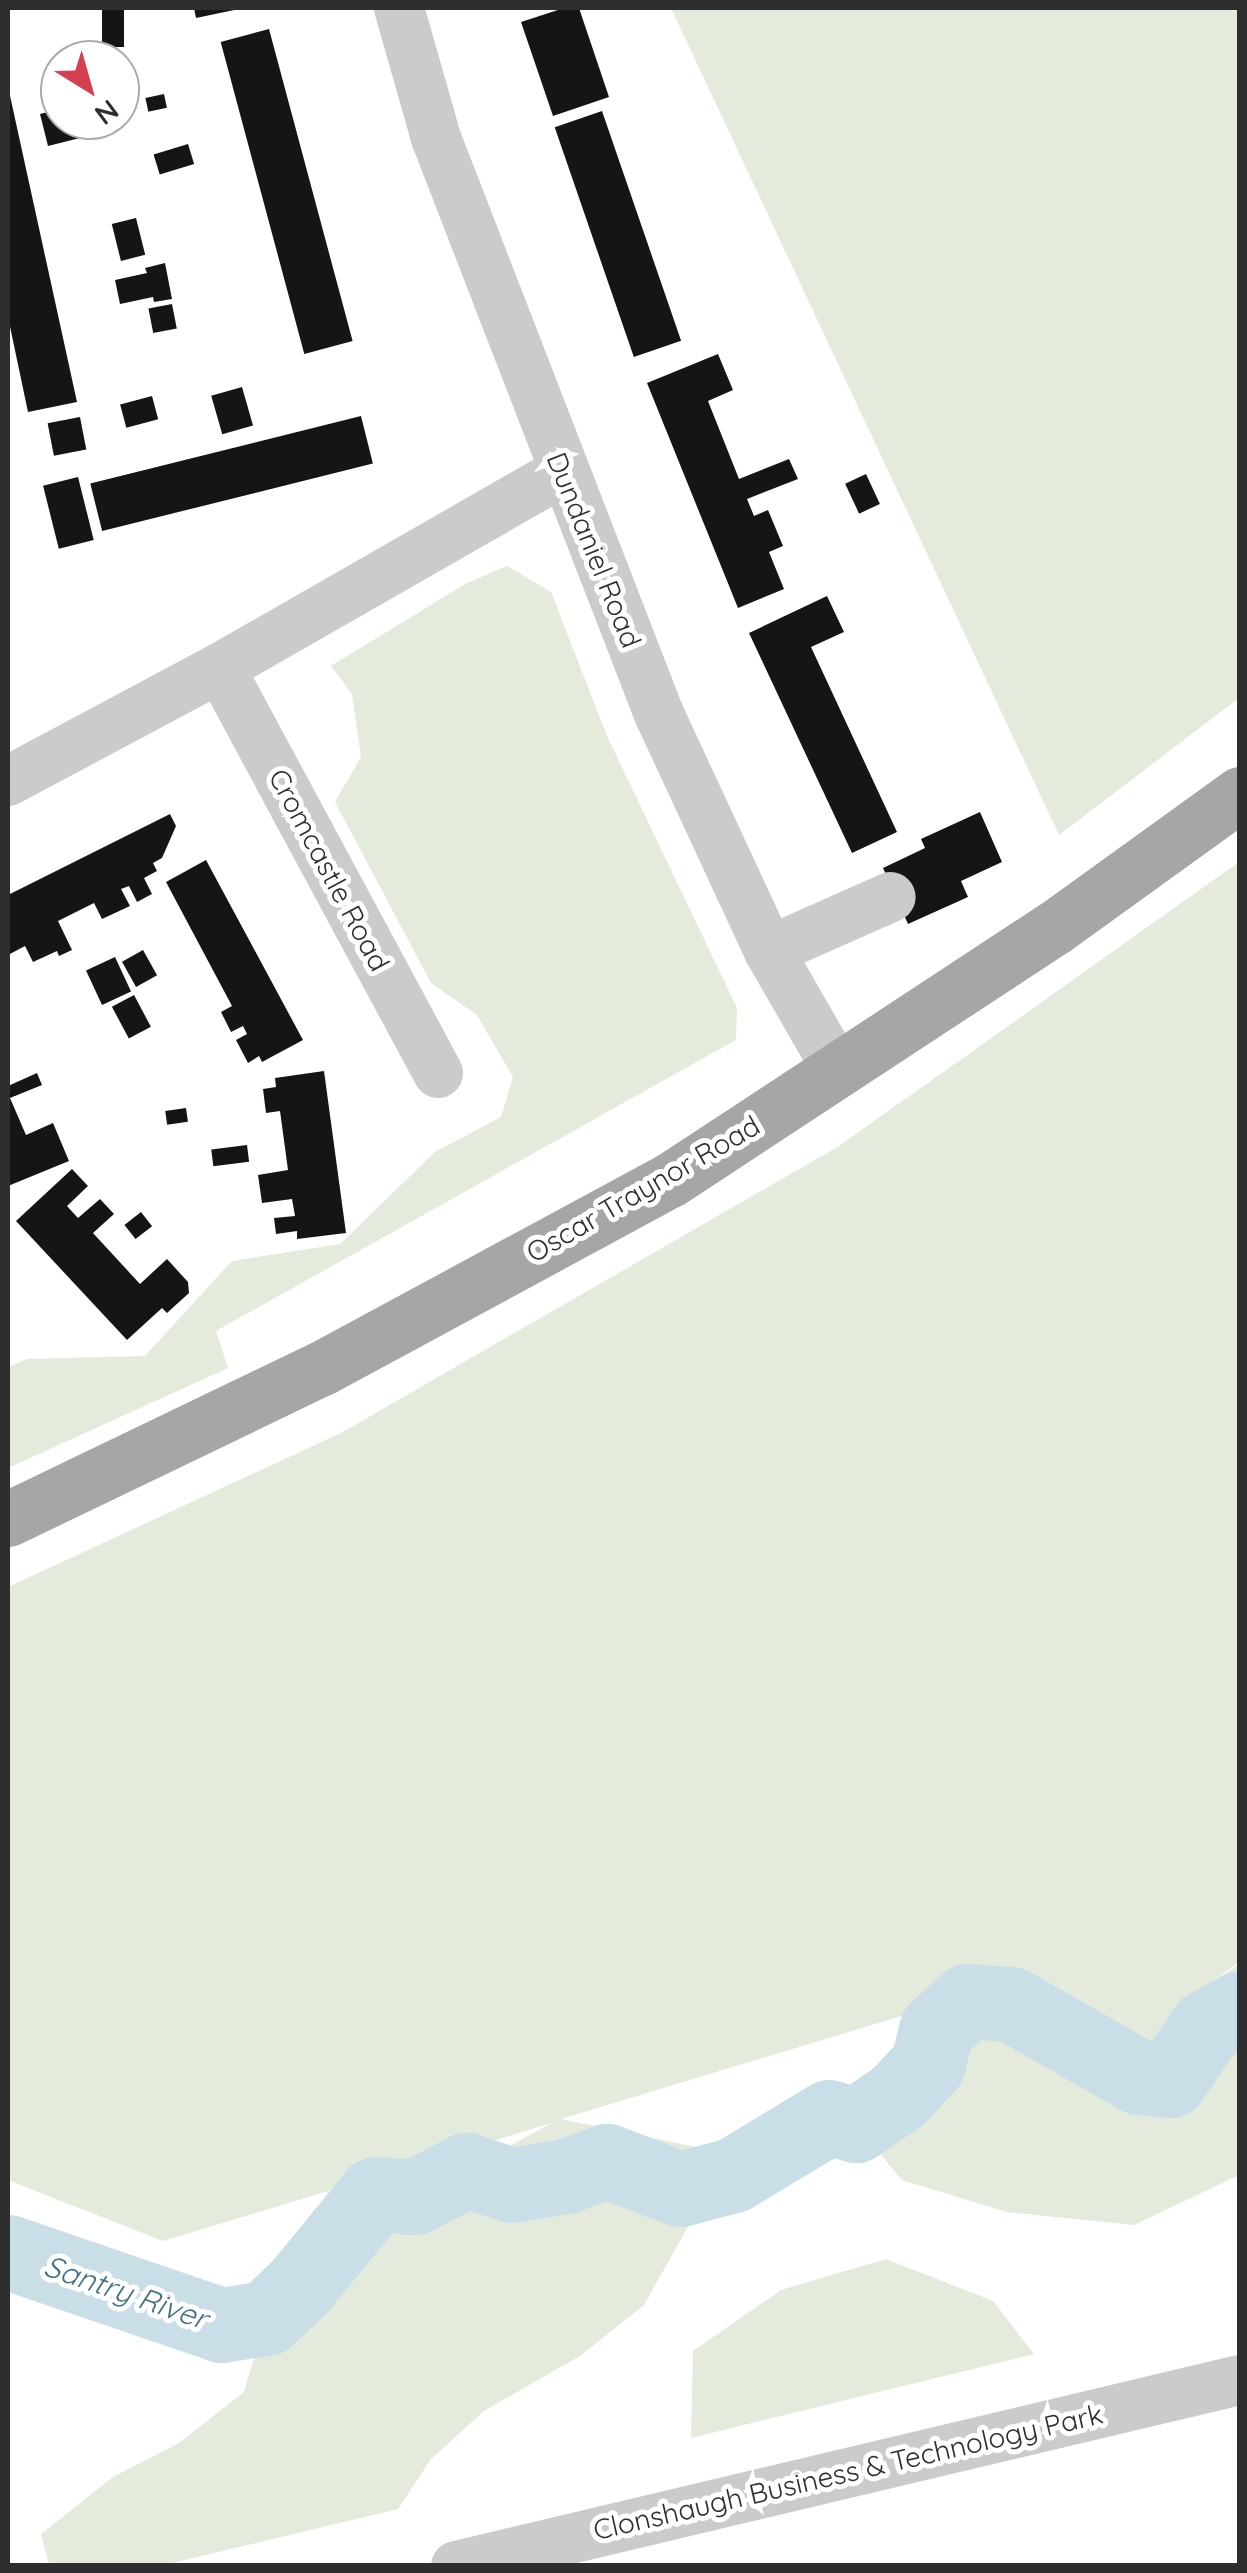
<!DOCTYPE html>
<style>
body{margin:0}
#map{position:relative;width:1247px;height:2573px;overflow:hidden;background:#fff;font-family:Quicksand,sans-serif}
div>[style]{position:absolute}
.green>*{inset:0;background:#e4eadc}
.river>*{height:75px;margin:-37.5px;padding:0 37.5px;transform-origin:37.5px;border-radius:37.5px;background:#cadee8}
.building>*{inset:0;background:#151515;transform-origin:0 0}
.minor>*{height:50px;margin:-25px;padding:0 25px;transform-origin:25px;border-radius:25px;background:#cbcbcb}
.major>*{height:55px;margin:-27.5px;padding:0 27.5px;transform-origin:27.5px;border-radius:27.5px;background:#a6a6a6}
span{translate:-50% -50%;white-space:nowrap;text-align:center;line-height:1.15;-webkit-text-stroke:10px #fff;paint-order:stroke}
.street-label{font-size:28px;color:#2e2e2e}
.water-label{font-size:30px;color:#437188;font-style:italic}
.frame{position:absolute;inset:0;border:10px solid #2e2e2e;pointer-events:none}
.north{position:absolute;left:40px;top:40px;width:100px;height:100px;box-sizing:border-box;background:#fff;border:2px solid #ababab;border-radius:50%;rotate:143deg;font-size:28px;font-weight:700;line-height:40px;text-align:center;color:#2e2e2e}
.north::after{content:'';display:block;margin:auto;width:35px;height:45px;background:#d63e51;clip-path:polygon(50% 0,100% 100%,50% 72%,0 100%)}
</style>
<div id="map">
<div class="green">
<i style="clip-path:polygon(671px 8px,1239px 8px,1239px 698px,1059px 835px)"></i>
<i style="clip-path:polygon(507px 566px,551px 592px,607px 736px,737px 1008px,736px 1040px,216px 1331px,228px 1368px,8px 1468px,8px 1367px,27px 1359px,145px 1356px,232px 1261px,340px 1244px,435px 1152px,501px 1117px,513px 1077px,477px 1015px,431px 983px,335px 802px,361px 757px,352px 694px,331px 666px,465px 584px)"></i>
<i style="clip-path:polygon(1239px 862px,1240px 1961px,1204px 1988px,1239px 1964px,1239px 2175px,1134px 2225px,1007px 2212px,902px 2180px,856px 2125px,873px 2076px,936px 2030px,1003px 2005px,951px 2001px,561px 2119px,701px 2148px,694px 2216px,644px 2305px,580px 2356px,484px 2411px,431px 2459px,398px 2509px,164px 2565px,49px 2565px,41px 2534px,113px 2477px,179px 2443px,244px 2392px,266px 2318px,299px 2287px,375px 2194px,415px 2197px,552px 2123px,163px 2241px,8px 2180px,8px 1587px,341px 1433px,839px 1146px)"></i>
<i style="clip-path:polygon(886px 2259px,993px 2301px,1034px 2354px,691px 2438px,693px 2351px,781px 2290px)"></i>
</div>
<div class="river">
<i style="left:8px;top:2252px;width:225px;rotate:18.9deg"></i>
<i style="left:221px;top:2325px;width:46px;rotate:-8.8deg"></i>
<i style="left:266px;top:2318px;width:45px;rotate:-43.2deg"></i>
<i style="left:299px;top:2287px;width:120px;rotate:-50.7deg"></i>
<i style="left:375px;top:2194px;width:40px;rotate:4.3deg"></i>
<i style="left:415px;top:2197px;width:58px;rotate:-27.9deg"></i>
<i style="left:466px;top:2170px;width:48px;rotate:18.1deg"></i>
<i style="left:512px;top:2185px;width:54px;rotate:-9.6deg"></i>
<i style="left:565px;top:2176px;width:45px;rotate:-19.7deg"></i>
<i style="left:607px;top:2161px;width:78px;rotate:21deg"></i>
<i style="left:680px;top:2189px;width:55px;rotate:-14.8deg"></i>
<i style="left:733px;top:2175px;width:112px;rotate:-31.1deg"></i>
<i style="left:829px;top:2117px;width:28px;rotate:17deg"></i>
<i style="left:856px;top:2125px;width:51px;rotate:-34.6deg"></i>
<i style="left:898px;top:2096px;width:44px;rotate:-46.8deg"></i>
<i style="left:928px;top:2064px;width:35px;rotate:-77deg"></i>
<i style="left:936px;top:2030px;width:42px;rotate:-43.1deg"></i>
<i style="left:967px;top:2001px;width:44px;rotate:3.9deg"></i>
<i style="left:1011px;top:2004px;width:147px;rotate:29.7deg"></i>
<i style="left:1139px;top:2077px;width:31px;rotate:6deg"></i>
<i style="left:1170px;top:2080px;width:64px;rotate:-55.8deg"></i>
<i style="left:1206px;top:2027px;width:39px;rotate:-29deg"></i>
</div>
<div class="building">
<i style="left:102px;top:8px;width:22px;height:39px"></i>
<i style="clip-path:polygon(194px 8px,238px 8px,239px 9px,196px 18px)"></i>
<i style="clip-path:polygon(564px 8px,579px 8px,609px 97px,553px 116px,521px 22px)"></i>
<i style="left:269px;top:29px;width:323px;height:50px;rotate:75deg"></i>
<i style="clip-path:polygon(9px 91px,77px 402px,28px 412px,8px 317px)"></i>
<i style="left:164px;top:94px;width:14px;height:19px;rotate:78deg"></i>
<i style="clip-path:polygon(60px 109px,60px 120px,75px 120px,80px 138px,48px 146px,40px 114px)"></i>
<i style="left:602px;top:111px;width:243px;height:50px;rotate:71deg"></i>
<i style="left:188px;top:144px;width:21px;height:36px;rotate:73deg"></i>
<i style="left:136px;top:218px;width:38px;height:25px;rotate:76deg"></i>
<i style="clip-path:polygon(165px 263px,172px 299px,154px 302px,153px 297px,120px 304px,115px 280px,147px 273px,145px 268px)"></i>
<i style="left:172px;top:304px;width:25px;height:24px;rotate:79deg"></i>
<i style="clip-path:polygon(718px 354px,733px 390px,708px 401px,739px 479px,789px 459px,798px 479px,747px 499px,754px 516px,768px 510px,783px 546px,769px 552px,784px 589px,738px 608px,647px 383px)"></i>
<i style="left:242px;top:387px;width:40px;height:32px;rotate:74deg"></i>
<i style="left:152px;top:396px;width:24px;height:33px;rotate:75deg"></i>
<i style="left:361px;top:416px;width:49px;height:279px;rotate:76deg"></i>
<i style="left:80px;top:417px;width:33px;height:33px;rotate:79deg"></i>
<i style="left:866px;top:474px;width:33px;height:23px;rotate:65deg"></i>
<i style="left:78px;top:477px;width:65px;height:36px;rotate:76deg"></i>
<i style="clip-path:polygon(827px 596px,844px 632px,811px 647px,897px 832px,852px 853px,749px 633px)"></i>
<i style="clip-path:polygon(980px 812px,1002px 862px,961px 881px,968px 897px,908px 924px,883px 868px,925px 848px,921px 839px)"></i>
<i style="clip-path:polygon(170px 814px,176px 826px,162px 858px,153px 863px,157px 871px,144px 878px,152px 894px,137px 902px,129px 886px,121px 889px,130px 906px,102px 919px,94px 903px,58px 921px,72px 950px,59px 956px,57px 951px,33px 962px,25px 946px,8px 955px,8px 895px)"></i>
<i style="clip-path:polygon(206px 860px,303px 1040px,262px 1062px,259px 1056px,248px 1063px,236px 1040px,247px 1034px,243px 1026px,231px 1032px,221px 1012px,232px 1006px,166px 882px)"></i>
<i style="left:143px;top:950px;width:29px;height:24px;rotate:61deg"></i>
<i style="left:115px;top:957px;width:38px;height:32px;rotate:65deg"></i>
<i style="left:134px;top:995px;width:36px;height:25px;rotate:62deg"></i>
<i style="clip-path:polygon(324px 1071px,346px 1233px,297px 1239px,297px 1231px,276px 1234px,274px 1218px,295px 1216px,292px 1199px,262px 1203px,258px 1175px,288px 1170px,280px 1111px,266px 1113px,263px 1089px,276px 1087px,275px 1078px)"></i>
<i style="clip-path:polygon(37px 1073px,42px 1085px,10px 1098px,26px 1135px,53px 1123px,69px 1161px,8px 1186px,8px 1086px)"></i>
<i style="left:186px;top:1108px;width:14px;height:21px;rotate:82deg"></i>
<i style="left:247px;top:1145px;width:17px;height:36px;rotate:83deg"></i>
<i style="clip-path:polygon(72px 1169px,88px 1186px,67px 1206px,78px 1218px,100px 1199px,114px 1214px,93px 1233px,140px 1284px,167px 1259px,188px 1282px,189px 1293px,167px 1313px,162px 1308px,127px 1340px,16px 1221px)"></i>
<i style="left:141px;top:1212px;width:18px;height:21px;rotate:52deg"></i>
</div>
<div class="minor">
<i style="left:399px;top:8px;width:135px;rotate:74.1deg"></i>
<i style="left:436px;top:138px;width:618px;rotate:68.84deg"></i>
<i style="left:659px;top:714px;width:261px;rotate:65.1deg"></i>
<i style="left:769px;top:951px;width:138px;rotate:60.1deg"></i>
<i style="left:220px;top:668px;width:460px;rotate:61.7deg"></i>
<i style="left:8px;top:781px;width:240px;rotate:-28.1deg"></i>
<i style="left:220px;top:668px;width:394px;rotate:-29.8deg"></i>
<i style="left:769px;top:951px;width:133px;rotate:-23.9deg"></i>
<i style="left:456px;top:2566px;width:806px;rotate:-13.35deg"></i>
</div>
<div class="major">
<i style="left:8px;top:1519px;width:348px;rotate:-25.7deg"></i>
<i style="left:322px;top:1368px;width:396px;rotate:-28.4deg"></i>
<i style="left:670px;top:1180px;width:459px;rotate:-33.3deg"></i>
<i style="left:1054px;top:928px;width:229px;rotate:-35.8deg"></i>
</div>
<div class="street-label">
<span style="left:594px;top:550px;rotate:68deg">Dundaniel Road</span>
<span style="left:329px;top:870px;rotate:62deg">Cromcastle Road</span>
<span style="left:643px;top:1189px;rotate:-30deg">Oscar Traynor Road</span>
<span style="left:848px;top:2472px;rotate:-13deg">Clonshaugh Business &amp; Technology Park</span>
</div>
<div class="water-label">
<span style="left:126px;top:2292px;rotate:19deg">Santry River</span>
</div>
<div class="frame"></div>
<div class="north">N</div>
</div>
